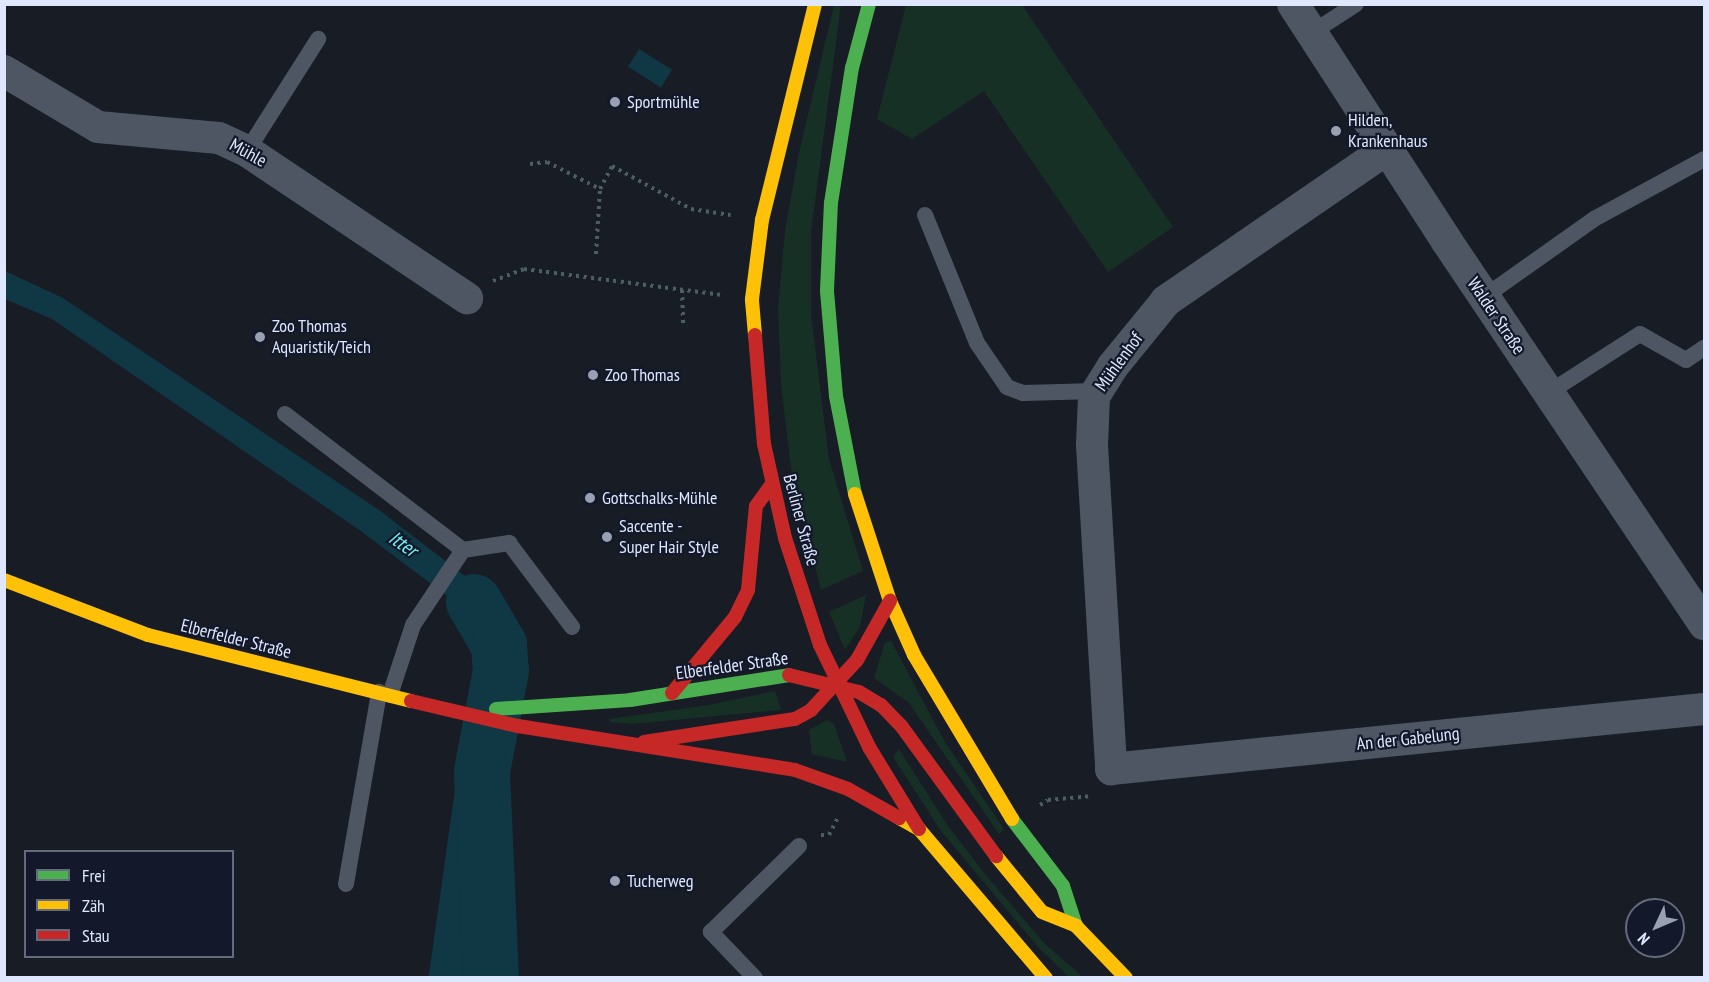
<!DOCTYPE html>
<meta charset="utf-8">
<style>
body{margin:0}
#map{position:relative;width:1709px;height:982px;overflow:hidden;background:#181c25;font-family:"PT Sans Narrow",sans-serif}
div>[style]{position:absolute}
.green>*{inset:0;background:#163026}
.water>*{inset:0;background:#103744;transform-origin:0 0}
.river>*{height:56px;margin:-28px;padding:0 28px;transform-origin:28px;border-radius:28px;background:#103744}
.path>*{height:4px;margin-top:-2px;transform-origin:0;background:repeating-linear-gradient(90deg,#4b5f60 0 3px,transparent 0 7.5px)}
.lane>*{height:16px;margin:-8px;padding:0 8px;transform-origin:8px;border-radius:8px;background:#4e5664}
.street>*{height:32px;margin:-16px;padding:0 16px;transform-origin:16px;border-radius:16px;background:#4e5664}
.fast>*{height:14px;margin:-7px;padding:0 7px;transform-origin:7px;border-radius:7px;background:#4caf50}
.slow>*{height:14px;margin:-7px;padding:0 7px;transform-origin:7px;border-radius:7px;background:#ffc107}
.jam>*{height:14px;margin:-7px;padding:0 7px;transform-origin:7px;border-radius:7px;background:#c62828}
.dots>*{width:16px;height:16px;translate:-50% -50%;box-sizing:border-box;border:3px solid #13192a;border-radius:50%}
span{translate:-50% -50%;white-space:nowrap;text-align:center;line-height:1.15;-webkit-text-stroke:4.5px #13192a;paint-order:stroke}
.poi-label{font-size:18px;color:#dee7fd}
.left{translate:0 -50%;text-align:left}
.street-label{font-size:18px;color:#dee7fd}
.water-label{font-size:20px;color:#73eff5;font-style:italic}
.frame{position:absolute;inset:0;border:6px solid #dee7fd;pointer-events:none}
.legend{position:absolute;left:24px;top:850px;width:210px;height:108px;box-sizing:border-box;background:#13192a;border:2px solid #646b7e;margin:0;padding:8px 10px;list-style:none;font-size:18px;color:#dee7fd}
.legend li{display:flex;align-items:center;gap:12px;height:30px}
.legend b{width:30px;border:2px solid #646b7e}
.north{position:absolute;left:1625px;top:898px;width:60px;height:60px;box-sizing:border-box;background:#13192a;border:2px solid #646b7e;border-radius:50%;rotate:226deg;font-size:16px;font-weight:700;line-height:24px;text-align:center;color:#dee7fd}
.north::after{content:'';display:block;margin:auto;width:21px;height:27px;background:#99a0b1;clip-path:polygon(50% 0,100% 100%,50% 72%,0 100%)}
</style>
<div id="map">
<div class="green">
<i style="clip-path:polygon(834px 5px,841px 5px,811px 232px,811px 314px,829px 459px,863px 571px,821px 590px,792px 476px,781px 384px,778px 308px,785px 231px,798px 157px)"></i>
<i style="clip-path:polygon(906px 5px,1022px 5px,1173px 227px,1108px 272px,984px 91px,912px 139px,877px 119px)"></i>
<i style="clip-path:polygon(866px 595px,860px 627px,845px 650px,829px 612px)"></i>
<i style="clip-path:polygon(891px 641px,945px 742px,1004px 829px,999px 834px,909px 703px,874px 678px,885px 642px)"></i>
<i style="clip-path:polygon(775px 691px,781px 710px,632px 724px,610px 722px,609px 719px,709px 705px)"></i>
<i style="clip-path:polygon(827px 720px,834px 724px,847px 762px,812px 754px,809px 730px)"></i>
<i style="clip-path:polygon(899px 749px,948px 826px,985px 874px,1044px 943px,1083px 977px,1069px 977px,1038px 947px,941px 831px,893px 757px)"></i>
</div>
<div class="water">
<i style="left:639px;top:49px;width:39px;height:21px;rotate:32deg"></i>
<i style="clip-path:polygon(5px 271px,63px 298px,379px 510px,478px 586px,516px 636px,512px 672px,486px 671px,482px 639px,459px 605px,365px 534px,52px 319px,5px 299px)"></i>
<i style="left:458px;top:768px;width:35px;height:210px;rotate:8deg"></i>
</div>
<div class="river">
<i style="left:474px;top:602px;width:50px;rotate:59.8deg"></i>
<i style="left:499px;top:645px;width:26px;rotate:86deg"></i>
<i style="left:501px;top:671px;width:103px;rotate:100.7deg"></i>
<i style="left:482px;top:772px;width:206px;rotate:87.5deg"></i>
</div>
<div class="path">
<i style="left:530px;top:164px;width:17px;rotate:-7deg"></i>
<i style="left:547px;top:162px;width:59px;rotate:27deg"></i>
<i style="left:600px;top:189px;width:26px;rotate:-62deg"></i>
<i style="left:612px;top:166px;width:90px;rotate:28.6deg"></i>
<i style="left:691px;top:209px;width:40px;rotate:8.5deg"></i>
<i style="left:596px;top:254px;width:65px;rotate:-86.5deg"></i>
<i style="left:493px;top:281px;width:33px;rotate:-21deg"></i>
<i style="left:524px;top:269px;width:200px;rotate:7.5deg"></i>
<i style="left:682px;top:290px;width:33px;rotate:88deg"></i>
<i style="left:1040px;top:805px;width:9px;rotate:-32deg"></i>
<i style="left:1048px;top:800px;width:45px;rotate:-5.1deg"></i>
<i style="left:821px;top:835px;width:8px"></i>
<i style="left:829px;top:835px;width:18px;rotate:-63deg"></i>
</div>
<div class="lane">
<i style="left:1310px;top:34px;width:55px;rotate:-33.1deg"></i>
<i style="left:247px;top:151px;width:133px;rotate:-57.6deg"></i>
<i style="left:925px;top:215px;width:138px;rotate:67.9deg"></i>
<i style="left:977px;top:343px;width:53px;rotate:55.7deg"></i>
<i style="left:1007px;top:387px;width:17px;rotate:21deg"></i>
<i style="left:1023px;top:393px;width:74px;rotate:-1.5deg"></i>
<i style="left:1484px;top:297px;width:135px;rotate:-35.3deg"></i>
<i style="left:1594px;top:219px;width:125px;rotate:-28.6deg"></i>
<i style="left:1548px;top:393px;width:109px;rotate:-32.7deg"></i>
<i style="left:1640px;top:334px;width:53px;rotate:29.5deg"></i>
<i style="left:1686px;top:360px;width:22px;rotate:-34deg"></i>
<i style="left:285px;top:414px;width:224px;rotate:37.4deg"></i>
<i style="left:463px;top:550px;width:47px;rotate:-8.7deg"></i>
<i style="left:509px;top:543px;width:105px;rotate:53.1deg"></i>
<i style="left:390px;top:695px;width:74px;rotate:-71.8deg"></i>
<i style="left:413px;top:625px;width:90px;rotate:-56.3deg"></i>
<i style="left:346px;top:884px;width:195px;rotate:-80.2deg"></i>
<i style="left:755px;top:978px;width:64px;rotate:-133.7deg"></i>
<i style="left:711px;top:932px;width:123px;rotate:-44.3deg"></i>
</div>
<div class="street">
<i style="left:1293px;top:4px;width:281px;rotate:57deg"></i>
<i style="left:1446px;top:240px;width:463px;rotate:56.1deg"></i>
<i style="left:4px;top:71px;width:109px;rotate:30.8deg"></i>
<i style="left:98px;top:127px;width:121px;rotate:5.2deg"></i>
<i style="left:219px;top:138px;width:31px;rotate:25deg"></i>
<i style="left:247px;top:151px;width:265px;rotate:33.8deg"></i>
<i style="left:1387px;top:149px;width:268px;rotate:145.5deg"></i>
<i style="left:1166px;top:301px;width:84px;rotate:129.2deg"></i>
<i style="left:1113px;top:366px;width:36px;rotate:122deg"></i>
<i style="left:1094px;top:397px;width:48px;rotate:92.4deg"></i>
<i style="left:1092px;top:445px;width:325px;rotate:86.6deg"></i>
<i style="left:1111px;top:769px;width:596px;rotate:-5.78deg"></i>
</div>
<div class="fast">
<i style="left:855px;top:494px;width:100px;rotate:-101deg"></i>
<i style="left:836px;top:396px;width:106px;rotate:-94.9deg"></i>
<i style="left:827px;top:290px;width:87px;rotate:-87.4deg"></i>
<i style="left:831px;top:203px;width:137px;rotate:-81.2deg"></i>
<i style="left:852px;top:68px;width:66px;rotate:-75.1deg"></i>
<i style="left:496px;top:709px;width:134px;rotate:-3.8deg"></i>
<i style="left:630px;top:700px;width:161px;rotate:-8.9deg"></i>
<i style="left:1012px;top:819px;width:84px;rotate:52.7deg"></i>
<i style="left:1063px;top:886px;width:42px;rotate:72deg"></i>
</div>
<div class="slow">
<i style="left:755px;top:335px;width:36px;rotate:-95deg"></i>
<i style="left:752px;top:299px;width:80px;rotate:-82.8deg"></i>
<i style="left:762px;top:220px;width:222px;rotate:-76.2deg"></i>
<i style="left:855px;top:494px;width:113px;rotate:71.9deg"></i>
<i style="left:890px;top:601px;width:59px;rotate:66deg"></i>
<i style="left:914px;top:655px;width:191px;rotate:59.1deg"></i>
<i style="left:4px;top:580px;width:154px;rotate:20.9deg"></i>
<i style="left:148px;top:635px;width:271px;rotate:14.1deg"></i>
<i style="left:899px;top:818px;width:23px;rotate:29deg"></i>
<i style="left:919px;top:829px;width:196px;rotate:49.6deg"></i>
<i style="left:996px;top:856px;width:72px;rotate:50.6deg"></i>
<i style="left:1042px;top:912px;width:37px;rotate:22deg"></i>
<i style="left:1076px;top:926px;width:72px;rotate:46.1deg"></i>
</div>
<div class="jam">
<i style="left:755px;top:335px;width:109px;rotate:85.3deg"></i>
<i style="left:764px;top:444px;width:96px;rotate:77.4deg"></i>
<i style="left:785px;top:538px;width:113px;rotate:71.9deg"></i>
<i style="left:820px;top:645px;width:113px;rotate:64.3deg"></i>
<i style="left:869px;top:747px;width:96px;rotate:58.6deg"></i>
<i style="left:789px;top:675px;width:72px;rotate:13.7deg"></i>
<i style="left:859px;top:692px;width:26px;rotate:31deg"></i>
<i style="left:881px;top:705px;width:30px;rotate:46deg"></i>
<i style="left:902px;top:727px;width:160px;rotate:53.9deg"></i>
<i style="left:672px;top:693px;width:99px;rotate:-50.3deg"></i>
<i style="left:735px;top:617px;width:30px;rotate:-64deg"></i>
<i style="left:748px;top:590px;width:84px;rotate:-84.6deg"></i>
<i style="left:756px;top:506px;width:27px;rotate:-54deg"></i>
<i style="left:411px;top:701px;width:110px;rotate:13.2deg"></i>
<i style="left:518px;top:726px;width:280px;rotate:9deg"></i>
<i style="left:795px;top:770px;width:56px;rotate:19.7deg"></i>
<i style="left:848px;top:789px;width:59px;rotate:29.6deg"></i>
<i style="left:644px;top:742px;width:153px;rotate:-8.7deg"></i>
<i style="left:795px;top:719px;width:18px;rotate:-29deg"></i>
<i style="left:811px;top:710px;width:68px;rotate:-47.4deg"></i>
<i style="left:857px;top:660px;width:68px;rotate:-60.8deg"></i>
</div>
<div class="dots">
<i style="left:615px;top:102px;background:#99a0b1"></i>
<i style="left:1336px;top:131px;background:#99a0b1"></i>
<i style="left:260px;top:337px;background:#99a0b1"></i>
<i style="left:593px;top:375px;background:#99a0b1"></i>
<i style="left:590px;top:498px;background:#99a0b1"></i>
<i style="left:607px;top:537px;background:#99a0b1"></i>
<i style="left:615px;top:881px;background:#99a0b1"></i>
</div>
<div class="poi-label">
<span class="left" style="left:627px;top:102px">Sportmühle</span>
<span class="left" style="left:1348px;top:131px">Hilden,<br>Krankenhaus</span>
<span class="left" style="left:272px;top:337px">Zoo Thomas<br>Aquaristik/Teich</span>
<span class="left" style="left:605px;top:375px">Zoo Thomas</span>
<span class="left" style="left:602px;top:498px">Gottschalks-Mühle</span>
<span class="left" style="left:619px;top:537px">Saccente -<br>Super Hair Style</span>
<span class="left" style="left:627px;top:881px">Tucherweg</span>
</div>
<div class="street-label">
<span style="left:248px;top:153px;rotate:29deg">Mühle</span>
<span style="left:1496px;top:316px;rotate:56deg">Walder Straße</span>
<span style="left:1119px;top:362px;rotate:-54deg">Mühlenhof</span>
<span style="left:801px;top:520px;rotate:75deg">Berliner Straße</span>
<span style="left:236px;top:639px;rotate:14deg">Elberfelder Straße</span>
<span style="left:732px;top:666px;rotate:-8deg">Elberfelder Straße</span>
<span style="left:1408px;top:739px;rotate:-6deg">An der Gabelung</span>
</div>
<div class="water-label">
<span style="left:403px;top:544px;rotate:35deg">Itter</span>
</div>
<div class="frame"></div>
<ul class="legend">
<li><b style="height:8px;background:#4caf50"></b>Frei</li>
<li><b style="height:8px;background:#ffc107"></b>Zäh</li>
<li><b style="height:8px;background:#c62828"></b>Stau</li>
</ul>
<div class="north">N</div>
</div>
